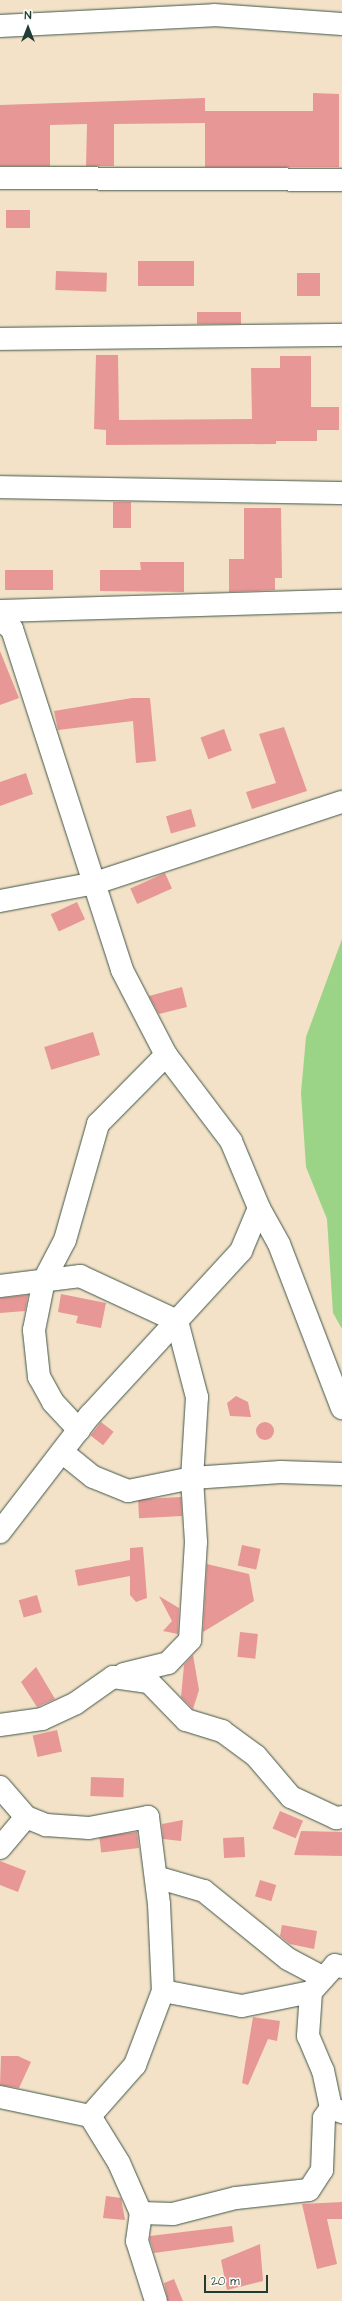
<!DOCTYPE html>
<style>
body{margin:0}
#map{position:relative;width:342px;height:2301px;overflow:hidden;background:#f3e2c7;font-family:"Architects Daughter",sans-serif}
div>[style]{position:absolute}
.green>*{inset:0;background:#9bd487}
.building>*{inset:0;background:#e79795;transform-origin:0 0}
.round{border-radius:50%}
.roads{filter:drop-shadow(0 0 1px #3f564a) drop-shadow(0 0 1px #3f564a)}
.street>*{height:22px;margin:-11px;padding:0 11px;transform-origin:11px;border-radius:11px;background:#fff}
span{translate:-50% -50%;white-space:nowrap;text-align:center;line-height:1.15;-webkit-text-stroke:4px #fdfcf7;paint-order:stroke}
.north{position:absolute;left:8px;top:8px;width:40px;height:40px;-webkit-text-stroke:3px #fdfcf7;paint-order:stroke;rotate:0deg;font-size:11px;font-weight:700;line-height:16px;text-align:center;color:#1f3d34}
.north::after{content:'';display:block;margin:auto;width:14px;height:18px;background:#1f3d34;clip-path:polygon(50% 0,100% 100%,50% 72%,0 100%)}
.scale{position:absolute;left:204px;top:2275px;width:64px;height:18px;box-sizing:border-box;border:2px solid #1f3d34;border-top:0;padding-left:5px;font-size:12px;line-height:14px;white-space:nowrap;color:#1f3d34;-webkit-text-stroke:3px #fdfcf7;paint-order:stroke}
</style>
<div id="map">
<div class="green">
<i style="clip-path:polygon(342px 939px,342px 1329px,333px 1313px,327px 1219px,306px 1167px,301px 1093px,306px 1037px)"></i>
</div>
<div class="building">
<i style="clip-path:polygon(313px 93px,339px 94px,339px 167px,205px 167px,205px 123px,114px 124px,114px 166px,86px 166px,87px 124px,50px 125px,50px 166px,0 166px,0 105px,205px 98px,205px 111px,313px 111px)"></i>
<i style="left:6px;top:210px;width:24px;height:18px"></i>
<i style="left:138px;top:261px;width:56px;height:25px"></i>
<i style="left:56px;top:271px;width:51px;height:19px;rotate:2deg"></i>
<i style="left:297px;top:273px;width:23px;height:23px"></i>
<i style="left:197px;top:312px;width:44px;height:12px"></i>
<i style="clip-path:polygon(96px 355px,118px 355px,119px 420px,252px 419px,251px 368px,280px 368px,280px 356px,311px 356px,311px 407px,339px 407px,339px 430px,317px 430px,317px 441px,276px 441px,276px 444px,106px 445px,106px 430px,94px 429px)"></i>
<i style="left:113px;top:502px;width:18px;height:26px"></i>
<i style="clip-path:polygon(244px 508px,281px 508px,282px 578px,275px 578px,275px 590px,229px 592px,229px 559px,244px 559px)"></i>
<i style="clip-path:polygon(140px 562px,184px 562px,184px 592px,100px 591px,100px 570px,141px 570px)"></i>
<i style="left:5px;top:570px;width:48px;height:20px"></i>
<i style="clip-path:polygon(0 651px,19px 698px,0 705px)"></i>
<i style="clip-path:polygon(132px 698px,150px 698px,156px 761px,136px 763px,133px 721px,58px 730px,54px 711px)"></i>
<i style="clip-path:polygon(284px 727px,307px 791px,252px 809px,246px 792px,276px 783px,259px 734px)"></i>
<i style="left:224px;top:729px;width:23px;height:25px;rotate:70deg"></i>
<i style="clip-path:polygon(26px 773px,33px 794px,0 806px,0 782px)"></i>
<i style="left:191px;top:809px;width:18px;height:26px;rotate:74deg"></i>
<i style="left:165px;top:873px;width:17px;height:38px;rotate:66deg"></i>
<i style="left:77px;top:902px;width:19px;height:29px;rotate:65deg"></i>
<i style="clip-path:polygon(182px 987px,187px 1007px,159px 1014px,149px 996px)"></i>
<i style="left:93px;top:1032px;width:24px;height:51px;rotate:73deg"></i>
<i style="clip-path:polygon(61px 1294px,106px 1303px,101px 1328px,76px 1323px,78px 1316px,58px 1312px)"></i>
<i style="clip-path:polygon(28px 1295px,25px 1311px,0 1313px,0 1298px)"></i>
<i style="clip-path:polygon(236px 1396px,248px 1402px,251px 1417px,230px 1416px,227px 1403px)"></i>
<i class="round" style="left:256px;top:1422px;width:18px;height:18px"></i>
<i style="left:101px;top:1422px;width:16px;height:17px;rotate:38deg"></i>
<i style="left:181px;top:1497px;width:19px;height:43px;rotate:87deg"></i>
<i style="left:242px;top:1545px;width:19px;height:21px;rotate:12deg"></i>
<i style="clip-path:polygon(143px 1547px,147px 1598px,136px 1602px,130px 1595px,130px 1576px,78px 1586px,75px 1570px,130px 1560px,130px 1548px)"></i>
<i style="clip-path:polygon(207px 1564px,249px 1574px,254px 1601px,203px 1632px)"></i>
<i style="left:37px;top:1595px;width:18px;height:19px;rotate:74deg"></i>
<i style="clip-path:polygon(159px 1596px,179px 1608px,178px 1634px,163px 1631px,172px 1621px)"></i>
<i style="left:240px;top:1632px;width:18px;height:25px;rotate:6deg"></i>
<i style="clip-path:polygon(193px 1655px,199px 1690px,193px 1709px,181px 1697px,184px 1665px)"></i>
<i style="clip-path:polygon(36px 1667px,55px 1699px,37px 1707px,21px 1682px)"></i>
<i style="left:57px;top:1730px;width:22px;height:25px;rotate:77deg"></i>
<i style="left:91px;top:1777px;width:33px;height:19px;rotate:2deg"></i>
<i style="left:280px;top:1811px;width:25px;height:19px;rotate:23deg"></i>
<i style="clip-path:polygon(183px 1820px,181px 1841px,163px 1839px,162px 1824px)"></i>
<i style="clip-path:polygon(301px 1831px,342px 1832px,342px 1856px,294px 1855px)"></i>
<i style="left:137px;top:1832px;width:16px;height:38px;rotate:83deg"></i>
<i style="left:244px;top:1837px;width:20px;height:21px;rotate:87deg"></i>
<i style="clip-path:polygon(0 1861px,26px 1871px,18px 1892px,0 1885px)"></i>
<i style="left:260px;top:1880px;width:17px;height:17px;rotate:17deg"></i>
<i style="clip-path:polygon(282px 1925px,317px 1931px,314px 1949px,290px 1944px,280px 1936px)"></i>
<i style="clip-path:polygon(253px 2017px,280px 2021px,277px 2041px,268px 2039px,248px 2085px,242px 2083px)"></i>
<i style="clip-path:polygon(1px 2056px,18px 2056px,31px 2062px,19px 2088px,0 2085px)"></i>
<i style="clip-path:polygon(106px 2196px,121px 2198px,125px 2220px,103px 2218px)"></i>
<i style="clip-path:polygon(342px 2202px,342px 2219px,327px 2219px,337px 2264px,317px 2269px,302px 2204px)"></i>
<i style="clip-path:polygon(232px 2226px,234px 2242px,154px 2253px,150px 2240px,150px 2236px)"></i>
<i style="clip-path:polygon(260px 2244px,263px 2281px,227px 2290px,221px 2260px)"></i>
<i style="clip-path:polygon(174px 2279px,183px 2301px,168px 2301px,164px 2283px)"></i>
</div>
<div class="roads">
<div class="street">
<i style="left:0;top:26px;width:214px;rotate:-2.9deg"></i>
<i style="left:214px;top:15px;width:128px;rotate:4deg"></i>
<i style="left:0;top:178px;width:342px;rotate:0.3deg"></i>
<i style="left:0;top:339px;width:342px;rotate:-0.7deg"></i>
<i style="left:0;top:487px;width:342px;rotate:1deg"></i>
<i style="left:0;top:611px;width:342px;rotate:-1.7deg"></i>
<i style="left:0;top:620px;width:15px;rotate:37deg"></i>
<i style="left:12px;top:629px;width:358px;rotate:72.1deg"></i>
<i style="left:122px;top:970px;width:96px;rotate:62.6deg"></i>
<i style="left:166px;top:1055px;width:108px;rotate:52.9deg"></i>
<i style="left:231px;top:1141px;width:73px;rotate:67.3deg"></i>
<i style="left:259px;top:1208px;width:47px;rotate:112.7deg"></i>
<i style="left:241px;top:1251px;width:223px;rotate:132.6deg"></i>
<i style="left:90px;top:1415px;width:148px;rotate:127.6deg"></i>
<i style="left:0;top:901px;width:97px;rotate:-10.7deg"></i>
<i style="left:95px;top:883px;width:260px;rotate:-18.2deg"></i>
<i style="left:259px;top:1208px;width:41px;rotate:60.9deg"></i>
<i style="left:279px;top:1244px;width:176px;rotate:69deg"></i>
<i style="left:0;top:1286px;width:81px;rotate:-7.1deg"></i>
<i style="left:80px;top:1276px;width:107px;rotate:24.9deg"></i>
<i style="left:177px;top:1321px;width:79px;rotate:75.3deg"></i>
<i style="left:197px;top:1397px;width:81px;rotate:93.5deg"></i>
<i style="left:192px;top:1478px;width:65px;rotate:168.5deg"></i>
<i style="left:128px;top:1491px;width:38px;rotate:-158deg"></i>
<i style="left:93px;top:1477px;width:40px;rotate:-141deg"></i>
<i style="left:79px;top:1430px;width:38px;rotate:-133deg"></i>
<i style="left:53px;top:1402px;width:29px;rotate:-119deg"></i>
<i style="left:39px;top:1377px;width:47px;rotate:-96.1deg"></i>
<i style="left:34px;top:1330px;width:51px;rotate:-78.7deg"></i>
<i style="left:44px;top:1280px;width:45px;rotate:-62.3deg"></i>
<i style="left:65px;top:1240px;width:121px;rotate:-74.1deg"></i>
<i style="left:98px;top:1124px;width:97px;rotate:-45.4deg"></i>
<i style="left:124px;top:1674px;width:45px;rotate:-14deg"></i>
<i style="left:168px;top:1663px;width:32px;rotate:-46deg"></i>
<i style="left:190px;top:1640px;width:98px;rotate:-86.5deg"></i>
<i style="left:196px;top:1542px;width:64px;rotate:-93.6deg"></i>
<i style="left:192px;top:1478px;width:89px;rotate:-3.9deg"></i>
<i style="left:281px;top:1472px;width:61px;rotate:1.9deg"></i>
<i style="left:0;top:1725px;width:42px;rotate:-8.1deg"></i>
<i style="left:42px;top:1719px;width:38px;rotate:-25deg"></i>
<i style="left:76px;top:1703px;width:45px;rotate:-35.1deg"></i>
<i style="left:113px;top:1677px;width:36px;rotate:8deg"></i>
<i style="left:149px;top:1682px;width:53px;rotate:45.8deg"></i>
<i style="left:186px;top:1720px;width:38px;rotate:17deg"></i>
<i style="left:222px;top:1731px;width:42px;rotate:36.3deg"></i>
<i style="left:256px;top:1756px;width:54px;rotate:49.5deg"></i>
<i style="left:291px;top:1797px;width:50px;rotate:25deg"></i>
<i style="left:336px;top:1818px;width:6px;rotate:-9deg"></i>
<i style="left:0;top:1787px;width:40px;rotate:49deg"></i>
<i style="left:26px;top:1817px;width:22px;rotate:22deg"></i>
<i style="left:46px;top:1825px;width:43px;rotate:4deg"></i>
<i style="left:89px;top:1828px;width:60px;rotate:-10.6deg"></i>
<i style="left:148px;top:1817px;width:88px;rotate:82.8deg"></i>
<i style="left:159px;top:1904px;width:87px;rotate:87.4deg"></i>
<i style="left:163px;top:1991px;width:80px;rotate:10.8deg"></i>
<i style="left:242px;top:2006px;width:70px;rotate:-11.5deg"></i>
<i style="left:0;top:1848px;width:40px;rotate:-50deg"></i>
<i style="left:156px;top:1877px;width:50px;rotate:16.3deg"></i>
<i style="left:204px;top:1891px;width:108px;rotate:39deg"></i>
<i style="left:288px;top:1959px;width:40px;rotate:28deg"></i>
<i style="left:0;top:2097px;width:92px;rotate:11.9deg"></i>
<i style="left:90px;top:2116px;width:55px;rotate:58.3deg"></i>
<i style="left:119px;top:2163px;width:55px;rotate:66.3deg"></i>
<i style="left:331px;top:2108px;width:38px;rotate:-102deg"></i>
<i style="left:323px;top:2071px;width:38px;rotate:-113deg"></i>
<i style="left:308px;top:2036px;width:44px;rotate:-86.1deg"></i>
<i style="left:311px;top:1992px;width:36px;rotate:-48deg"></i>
<i style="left:335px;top:1965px;width:7px;rotate:16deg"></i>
<i style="left:90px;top:2116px;width:68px;rotate:-48.6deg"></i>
<i style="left:135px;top:2065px;width:79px;rotate:-69.3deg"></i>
<i style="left:156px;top:2301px;width:63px;rotate:-107.6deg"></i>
<i style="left:137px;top:2241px;width:28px;rotate:-82deg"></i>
<i style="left:141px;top:2213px;width:32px;rotate:2deg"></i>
<i style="left:173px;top:2214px;width:65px;rotate:-14.3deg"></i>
<i style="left:236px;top:2198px;width:73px;rotate:-6.3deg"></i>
<i style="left:309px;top:2190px;width:24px;rotate:-57deg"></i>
<i style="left:322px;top:2170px;width:52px;rotate:-87.8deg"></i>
<i style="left:324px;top:2118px;width:12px;rotate:-55deg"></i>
<i style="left:331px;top:2108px;width:12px;rotate:20deg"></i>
</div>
</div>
<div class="north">N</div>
<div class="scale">20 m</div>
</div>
